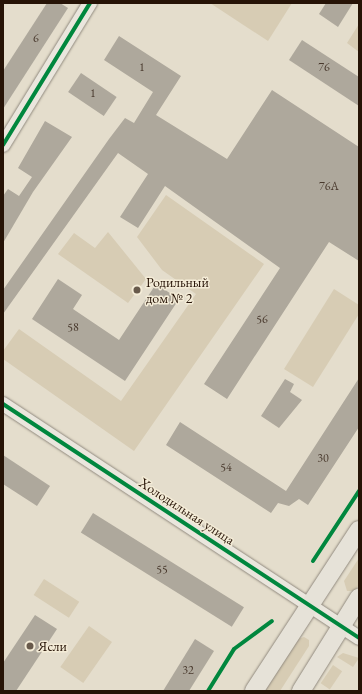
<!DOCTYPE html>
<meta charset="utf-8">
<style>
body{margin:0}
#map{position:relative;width:362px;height:694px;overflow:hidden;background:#e4ddcc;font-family:"EB Garamond",serif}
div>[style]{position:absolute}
.green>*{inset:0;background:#d7ccb4;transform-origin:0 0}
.building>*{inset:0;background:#aea89c;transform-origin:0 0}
.roads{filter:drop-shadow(0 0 1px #918a7f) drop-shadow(0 0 1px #918a7f)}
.minor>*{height:14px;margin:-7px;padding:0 7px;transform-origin:7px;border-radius:7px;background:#eae6dd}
.major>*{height:18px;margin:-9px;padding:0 9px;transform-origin:9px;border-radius:9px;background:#e6e2d8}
.cycleway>*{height:4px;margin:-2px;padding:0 2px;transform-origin:2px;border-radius:2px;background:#00873e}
.dots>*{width:11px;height:11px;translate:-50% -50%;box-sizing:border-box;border:2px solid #f4ecd7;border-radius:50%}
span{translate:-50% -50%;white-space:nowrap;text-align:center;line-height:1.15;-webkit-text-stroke:3px #f4ecd7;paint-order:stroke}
.number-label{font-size:12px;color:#48382c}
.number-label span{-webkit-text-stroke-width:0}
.poi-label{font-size:14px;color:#261306}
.left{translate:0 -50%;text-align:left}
.street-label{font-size:14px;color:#261306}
.frame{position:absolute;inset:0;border:4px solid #261306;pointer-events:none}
</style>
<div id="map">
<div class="green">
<i style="clip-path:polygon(210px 3px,292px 3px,268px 41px)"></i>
<i style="clip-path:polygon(359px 24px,359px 52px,347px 43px)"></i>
<i style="clip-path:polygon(166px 195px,264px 264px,134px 451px,3px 359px,3px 351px,19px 329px,121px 401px,196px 294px,162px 270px,137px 237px)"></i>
<i style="clip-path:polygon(108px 232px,146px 279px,128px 303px,58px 254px,74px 233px,95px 248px)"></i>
<i style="clip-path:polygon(334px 289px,359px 305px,359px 314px,313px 387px,284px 369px)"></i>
<i style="clip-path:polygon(359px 558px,359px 585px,354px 591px,347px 591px,344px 581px)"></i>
<i style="left:44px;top:579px;width:42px;height:19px;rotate:33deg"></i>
<i style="left:89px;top:626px;width:28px;height:50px;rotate:35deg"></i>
<i style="clip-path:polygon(304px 637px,309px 640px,309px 646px,280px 691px,265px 691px,298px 639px)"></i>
<i style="clip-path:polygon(343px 653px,359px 658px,353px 667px,337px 657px)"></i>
<i style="left:333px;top:665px;width:11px;height:22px;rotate:34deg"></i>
</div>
<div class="building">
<i style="clip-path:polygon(47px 3px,60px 3px,68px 8px,3px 109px,3px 71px)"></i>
<i style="clip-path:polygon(326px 3px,353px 3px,338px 27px,319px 14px)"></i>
<i style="clip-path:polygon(119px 36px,181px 76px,156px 115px,227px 159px,272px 90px,359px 147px,359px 261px,329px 242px,227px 399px,204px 384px,280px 268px,165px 186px,138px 228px,120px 217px,148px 174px,118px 153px,3px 314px,3px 290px,109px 139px,125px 118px,134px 123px,153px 92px,104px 60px)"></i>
<i style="clip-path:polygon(302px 40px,359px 77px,359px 106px,289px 60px)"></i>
<i style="left:81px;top:73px;width:43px;height:23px;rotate:34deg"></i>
<i style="clip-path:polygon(45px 121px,72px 137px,33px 192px,3px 243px,3px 196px,8px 189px,19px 196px,32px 177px,18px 168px)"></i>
<i style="clip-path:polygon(58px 279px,82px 295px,73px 309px,119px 340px,156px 284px,179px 299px,125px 381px,32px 319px)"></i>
<i style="clip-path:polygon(359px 378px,359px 427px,308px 505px,299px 499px,289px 506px,278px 503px,271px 513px,166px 445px,180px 422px,286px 491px)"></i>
<i style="clip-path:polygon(285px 379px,294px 384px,290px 392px,302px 400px,279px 428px,261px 416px)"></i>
<i style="clip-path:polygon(3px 455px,50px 486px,37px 506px,3px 484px)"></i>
<i style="left:93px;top:513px;width:178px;height:23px;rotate:32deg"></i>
<i style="clip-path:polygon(35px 615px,57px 629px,16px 691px,3px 691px,3px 663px)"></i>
<i style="clip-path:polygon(195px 639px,214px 651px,189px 691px,163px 691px)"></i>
</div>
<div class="roads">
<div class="minor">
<i style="left:3px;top:145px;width:167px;rotate:-58.5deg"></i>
<i style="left:3px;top:404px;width:426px;rotate:33.3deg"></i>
</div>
<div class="major">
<i style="left:254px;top:691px;width:192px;rotate:-56.9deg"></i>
<i style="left:301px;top:691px;width:110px;rotate:-58.1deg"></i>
</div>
</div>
<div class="cycleway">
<i style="left:3px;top:145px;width:167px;rotate:-58.5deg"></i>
<i style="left:3px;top:404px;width:426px;rotate:33.3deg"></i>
<i style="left:313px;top:561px;width:84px;rotate:-56.7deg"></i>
<i style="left:208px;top:691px;width:49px;rotate:-58.2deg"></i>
<i style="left:234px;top:649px;width:47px;rotate:-36.4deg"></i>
</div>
<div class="dots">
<i style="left:137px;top:290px;background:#685a4b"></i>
<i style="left:30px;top:646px;background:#685a4b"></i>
</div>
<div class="number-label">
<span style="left:36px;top:39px">6</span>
<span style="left:142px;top:68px">1</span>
<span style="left:324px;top:68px">76</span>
<span style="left:93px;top:94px">1</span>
<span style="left:329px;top:187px">76А</span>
<span style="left:262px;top:320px">56</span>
<span style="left:73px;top:328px">58</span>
<span style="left:323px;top:459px">30</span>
<span style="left:226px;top:468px">54</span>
<span style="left:162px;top:570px">55</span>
<span style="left:188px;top:671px">32</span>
</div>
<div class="poi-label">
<span class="left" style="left:146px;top:290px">Родильный<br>дом № 2</span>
<span class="left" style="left:38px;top:646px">Ясли</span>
</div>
<div class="street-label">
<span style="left:187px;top:511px;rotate:33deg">Холодильная улица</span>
</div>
<div class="frame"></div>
</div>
